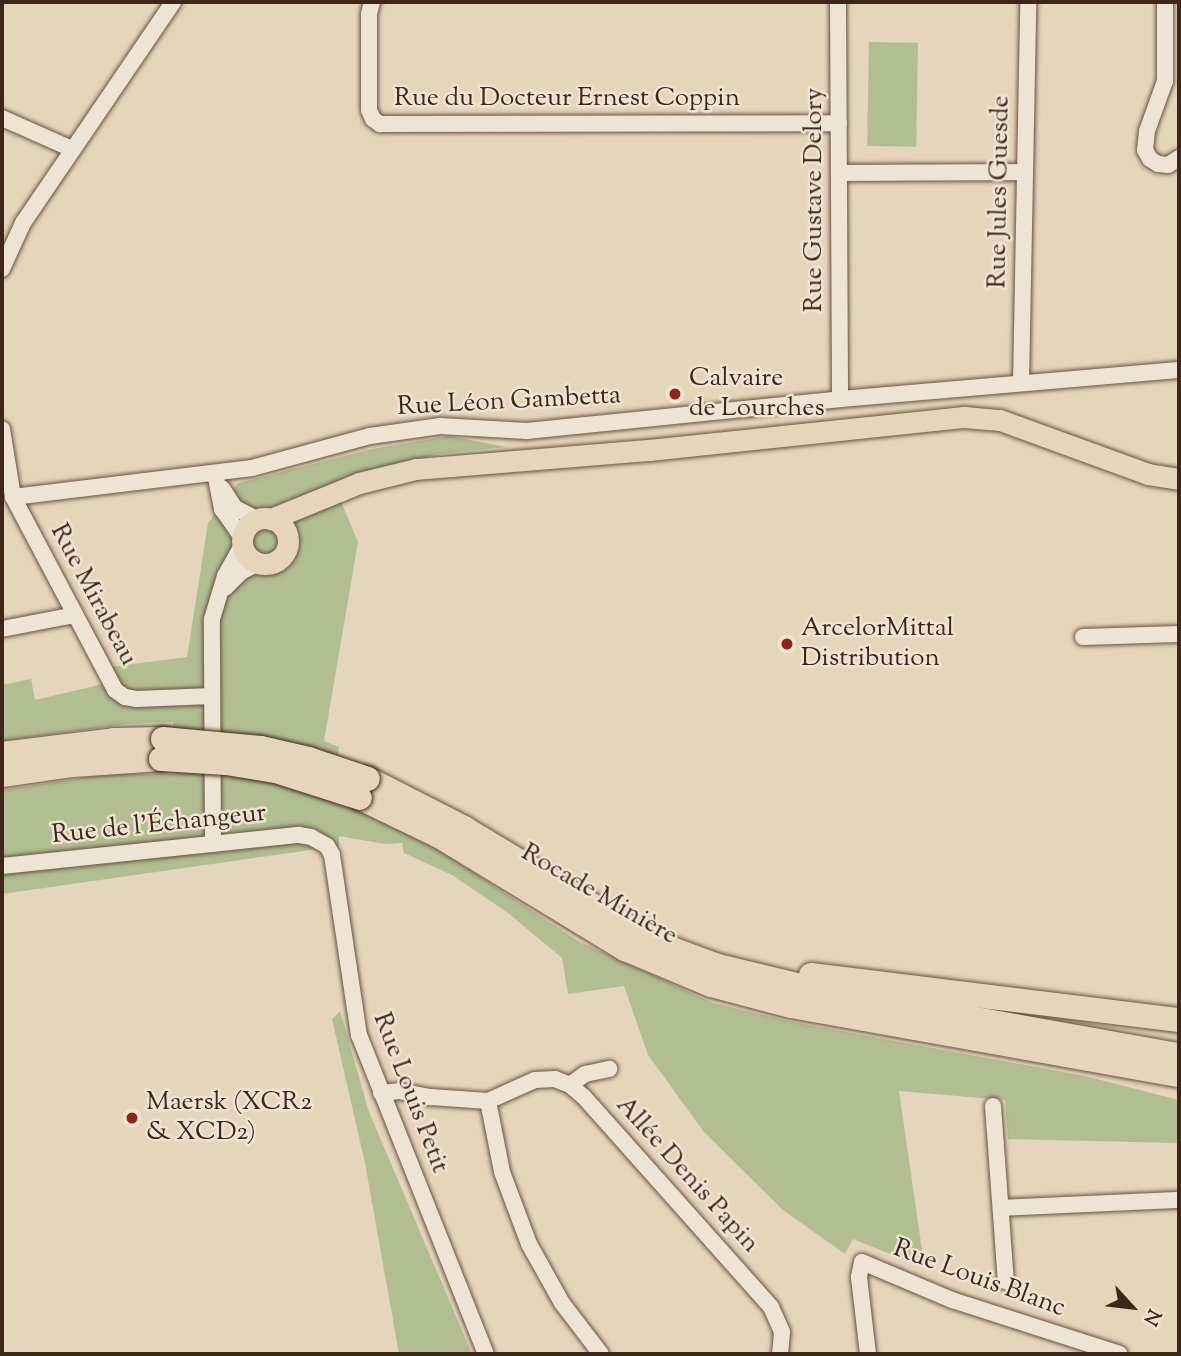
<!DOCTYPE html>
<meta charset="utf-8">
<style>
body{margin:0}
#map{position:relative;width:1181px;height:1356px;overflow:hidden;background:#e5d5bb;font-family:"Sorts Mill Goudy",serif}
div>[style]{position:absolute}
.green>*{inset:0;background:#b1be92;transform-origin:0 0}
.roads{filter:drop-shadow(0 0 2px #685241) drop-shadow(0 0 2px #685241)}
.minor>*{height:16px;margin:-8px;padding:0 8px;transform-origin:8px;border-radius:8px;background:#eee4d3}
.major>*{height:21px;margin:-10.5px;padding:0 10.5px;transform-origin:10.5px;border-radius:10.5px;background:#e5d5bb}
.major>.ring{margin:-10.5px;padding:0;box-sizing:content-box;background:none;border:21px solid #e5d5bb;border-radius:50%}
.highway>*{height:24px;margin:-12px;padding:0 12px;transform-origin:12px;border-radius:12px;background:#e5d5bb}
.bridges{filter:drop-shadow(0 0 2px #3e2618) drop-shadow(0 0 2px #3e2618)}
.highway-bridge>*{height:24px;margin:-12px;padding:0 12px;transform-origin:12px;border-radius:12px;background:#e5d5bb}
.dots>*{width:19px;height:19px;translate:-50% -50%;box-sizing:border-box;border:4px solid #eee4d3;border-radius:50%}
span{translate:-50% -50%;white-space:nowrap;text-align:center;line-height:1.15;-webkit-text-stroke:5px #eee4d3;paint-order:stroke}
.street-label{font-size:26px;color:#3e2618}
.poi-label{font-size:26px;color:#3e2618}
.left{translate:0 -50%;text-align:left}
.frame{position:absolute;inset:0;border:4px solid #3e2618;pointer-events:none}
.north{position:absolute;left:1097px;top:1272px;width:70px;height:70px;-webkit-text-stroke:5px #eee4d3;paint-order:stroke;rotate:117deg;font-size:19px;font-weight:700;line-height:28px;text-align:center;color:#3e2618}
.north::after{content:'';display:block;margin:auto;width:24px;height:32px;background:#3e2618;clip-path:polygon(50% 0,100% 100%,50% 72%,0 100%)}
</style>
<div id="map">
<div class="green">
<i style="left:869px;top:42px;width:49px;height:104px;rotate:1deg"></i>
<i style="clip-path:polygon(449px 436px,506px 447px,437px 454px,334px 485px,358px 542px,324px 741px,339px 747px,332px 802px,379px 819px,424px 840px,578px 941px,713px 1003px,792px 1022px,1085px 1076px,1179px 1100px,1179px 1143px,1008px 1139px,1005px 1100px,899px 1091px,923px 1257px,905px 1260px,853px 1239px,845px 1254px,783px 1210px,704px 1132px,648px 1055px,624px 986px,568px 994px,562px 958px,508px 913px,452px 875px,404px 853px,402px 843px,385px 844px,339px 836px,339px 846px,2px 894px,2px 790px,109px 774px,176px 774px,173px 722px,126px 724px,2px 741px,2px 685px,31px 679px,35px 700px,116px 681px,110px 667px,187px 657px,208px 523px,238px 483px,372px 449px)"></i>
<i style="clip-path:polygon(340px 1011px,369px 1112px,472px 1354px,399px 1354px,365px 1163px,332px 1019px)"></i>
</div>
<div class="roads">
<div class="minor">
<i style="left:372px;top:2px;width:12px;rotate:104deg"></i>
<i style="left:369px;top:14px;width:96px;rotate:90deg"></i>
<i style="left:369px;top:110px;width:10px;rotate:66deg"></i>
<i style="left:373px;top:119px;width:9px;rotate:36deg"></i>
<i style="left:380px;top:124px;width:459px;rotate:-0.1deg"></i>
<i style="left:838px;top:2px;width:397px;rotate:89.7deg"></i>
<i style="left:1165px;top:2px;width:79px;rotate:90deg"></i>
<i style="left:1165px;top:81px;width:53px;rotate:109.8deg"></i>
<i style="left:1147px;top:131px;width:19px;rotate:96deg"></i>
<i style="left:1145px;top:150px;width:10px;rotate:61deg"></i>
<i style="left:1150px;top:159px;width:9px;rotate:32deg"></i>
<i style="left:1158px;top:164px;width:10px;rotate:6deg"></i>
<i style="left:1168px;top:165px;width:13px;rotate:-32deg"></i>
<i style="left:2px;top:118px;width:77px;rotate:23.9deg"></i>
<i style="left:839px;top:173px;width:186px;rotate:-0.3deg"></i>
<i style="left:2px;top:269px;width:51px;rotate:-65.5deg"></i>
<i style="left:23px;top:223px;width:267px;rotate:-55.8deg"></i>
<i style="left:1021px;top:383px;width:381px;rotate:-88.9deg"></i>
<i style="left:2px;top:429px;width:69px;rotate:80.8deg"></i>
<i style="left:13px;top:497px;width:218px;rotate:62.1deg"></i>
<i style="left:115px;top:690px;width:12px;rotate:35deg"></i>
<i style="left:125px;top:697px;width:11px;rotate:10deg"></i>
<i style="left:136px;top:699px;width:76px;rotate:-2.3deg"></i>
<i style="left:215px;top:473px;width:37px;rotate:79deg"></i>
<i style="left:222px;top:509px;width:35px;rotate:55deg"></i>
<i style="left:222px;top:488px;width:24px;rotate:57deg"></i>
<i style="left:235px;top:508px;width:25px;rotate:27deg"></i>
<i style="left:13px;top:497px;width:241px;rotate:-6.9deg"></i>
<i style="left:252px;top:468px;width:122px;rotate:-15.2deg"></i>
<i style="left:370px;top:436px;width:71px;rotate:-8.1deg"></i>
<i style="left:440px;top:426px;width:87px;rotate:3.3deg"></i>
<i style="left:527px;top:431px;width:315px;rotate:-5.8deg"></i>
<i style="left:840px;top:399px;width:340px;rotate:-4.9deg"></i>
<i style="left:225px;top:588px;width:23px;rotate:-45deg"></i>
<i style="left:241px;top:572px;width:19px;rotate:-28deg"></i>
<i style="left:2px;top:629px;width:74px;rotate:-10.9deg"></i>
<i style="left:1083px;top:637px;width:96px;rotate:-1.8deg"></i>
<i style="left:213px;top:844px;width:225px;rotate:-90.3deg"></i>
<i style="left:212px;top:619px;width:45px;rotate:-73.2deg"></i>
<i style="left:225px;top:576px;width:35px;rotate:-61deg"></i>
<i style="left:2px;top:866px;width:299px;rotate:-6deg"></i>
<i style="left:299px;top:835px;width:12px;rotate:9deg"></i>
<i style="left:311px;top:837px;width:18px;rotate:29deg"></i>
<i style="left:327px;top:846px;width:10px;rotate:61deg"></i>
<i style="left:332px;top:855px;width:182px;rotate:81.5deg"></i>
<i style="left:359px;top:1035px;width:343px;rotate:68.3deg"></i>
<i style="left:570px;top:1085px;width:18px;rotate:41deg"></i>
<i style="left:584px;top:1097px;width:281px;rotate:48.3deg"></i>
<i style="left:771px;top:1307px;width:27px;rotate:66deg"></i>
<i style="left:782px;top:1332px;width:22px;rotate:95deg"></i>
<i style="left:381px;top:1093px;width:18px;rotate:-6deg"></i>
<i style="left:399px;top:1091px;width:33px;rotate:11deg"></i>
<i style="left:431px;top:1097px;width:57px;rotate:4deg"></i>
<i style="left:488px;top:1101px;width:51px;rotate:-24.1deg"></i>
<i style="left:535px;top:1080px;width:20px;rotate:-3deg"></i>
<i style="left:555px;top:1079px;width:16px;rotate:22deg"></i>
<i style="left:570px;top:1085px;width:19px;rotate:-36deg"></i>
<i style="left:585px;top:1074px;width:25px;rotate:-12deg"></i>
<i style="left:488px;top:1101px;width:72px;rotate:78.8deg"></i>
<i style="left:502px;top:1172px;width:77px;rotate:69.4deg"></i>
<i style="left:529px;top:1244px;width:68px;rotate:60.8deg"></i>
<i style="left:562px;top:1303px;width:64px;rotate:52.6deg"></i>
<i style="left:993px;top:1106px;width:176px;rotate:85.8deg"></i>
<i style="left:1001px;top:1208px;width:178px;rotate:-2.6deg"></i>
<i style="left:868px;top:1354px;width:78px;rotate:-96.7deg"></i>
<i style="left:859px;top:1277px;width:15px;rotate:-79deg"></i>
<i style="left:862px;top:1262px;width:98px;rotate:22.9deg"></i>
<i style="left:952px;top:1300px;width:176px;rotate:17.8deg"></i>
</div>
<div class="major">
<i class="ring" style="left:242px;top:518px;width:25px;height:25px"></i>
<i style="left:271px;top:519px;width:95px;rotate:-22.2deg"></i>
<i style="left:359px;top:483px;width:59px;rotate:-13.8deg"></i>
<i style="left:416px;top:469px;width:234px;rotate:-4.7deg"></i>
<i style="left:649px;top:450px;width:317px;rotate:-6deg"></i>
<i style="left:964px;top:417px;width:36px;rotate:5deg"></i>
<i style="left:1000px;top:420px;width:158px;rotate:20deg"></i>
<i style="left:1148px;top:474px;width:31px;rotate:9deg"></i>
</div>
<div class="highway">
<i style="left:2px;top:754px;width:113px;rotate:-7.1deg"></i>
<i style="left:114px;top:740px;width:49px;rotate:-1.2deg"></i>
<i style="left:2px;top:775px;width:72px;rotate:-8deg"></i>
<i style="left:73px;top:765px;width:88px;rotate:-3.9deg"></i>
<i style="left:368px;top:779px;width:108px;rotate:27deg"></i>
<i style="left:464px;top:828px;width:194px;rotate:31.1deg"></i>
<i style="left:630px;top:928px;width:47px;rotate:26.6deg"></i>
<i style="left:672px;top:949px;width:49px;rotate:20.3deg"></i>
<i style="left:718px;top:966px;width:120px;rotate:13.5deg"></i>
<i style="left:835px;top:994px;width:349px;rotate:10.1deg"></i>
<i style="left:360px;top:798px;width:88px;rotate:25.7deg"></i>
<i style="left:439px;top:836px;width:218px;rotate:31.3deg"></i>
<i style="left:625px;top:949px;width:93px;rotate:22.7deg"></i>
<i style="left:711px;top:985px;width:83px;rotate:14.7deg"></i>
<i style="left:791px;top:1006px;width:394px;rotate:10.1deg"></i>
<i style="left:811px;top:975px;width:371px;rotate:7deg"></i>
</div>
</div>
<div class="bridges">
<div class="highway-bridge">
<i style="left:163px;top:739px;width:98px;rotate:5.2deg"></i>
<i style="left:261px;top:748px;width:49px;rotate:12.9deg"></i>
<i style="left:309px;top:759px;width:62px;rotate:18.7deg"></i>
<i style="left:161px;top:759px;width:65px;rotate:3.5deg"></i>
<i style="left:226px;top:763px;width:51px;rotate:9.1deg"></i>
<i style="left:276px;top:771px;width:88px;rotate:17.8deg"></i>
</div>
</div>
<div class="dots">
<i style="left:675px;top:394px;background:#8f2418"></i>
<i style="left:787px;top:644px;background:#8f2418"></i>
<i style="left:132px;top:1118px;background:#8f2418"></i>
</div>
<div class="street-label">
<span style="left:567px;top:99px">Rue du Docteur Ernest Coppin</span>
<span style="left:1000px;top:192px;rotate:-89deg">Rue Jules Guesde</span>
<span style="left:815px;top:200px;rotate:-90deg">Rue Gustave Delory</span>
<span style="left:509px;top:402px;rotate:-3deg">Rue Léon Gambetta</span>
<span style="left:93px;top:595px;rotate:62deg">Rue Mirabeau</span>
<span style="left:159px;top:825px;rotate:-6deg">Rue de l'Échangeur</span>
<span style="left:599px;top:895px;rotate:30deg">Rocade Minière</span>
<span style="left:410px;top:1093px;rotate:69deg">Rue Louis Petit</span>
<span style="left:687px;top:1175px;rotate:48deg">Allée Denis Papin</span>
<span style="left:979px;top:1279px;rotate:20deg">Rue Louis Blanc</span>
</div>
<div class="poi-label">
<span class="left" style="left:689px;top:394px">Calvaire<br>de Lourches</span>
<span class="left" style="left:801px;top:644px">ArcelorMittal<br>Distribution</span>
<span class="left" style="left:146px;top:1118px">Maersk (XCR2<br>&amp; XCD2)</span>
</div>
<div class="frame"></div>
<div class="north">N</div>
</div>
